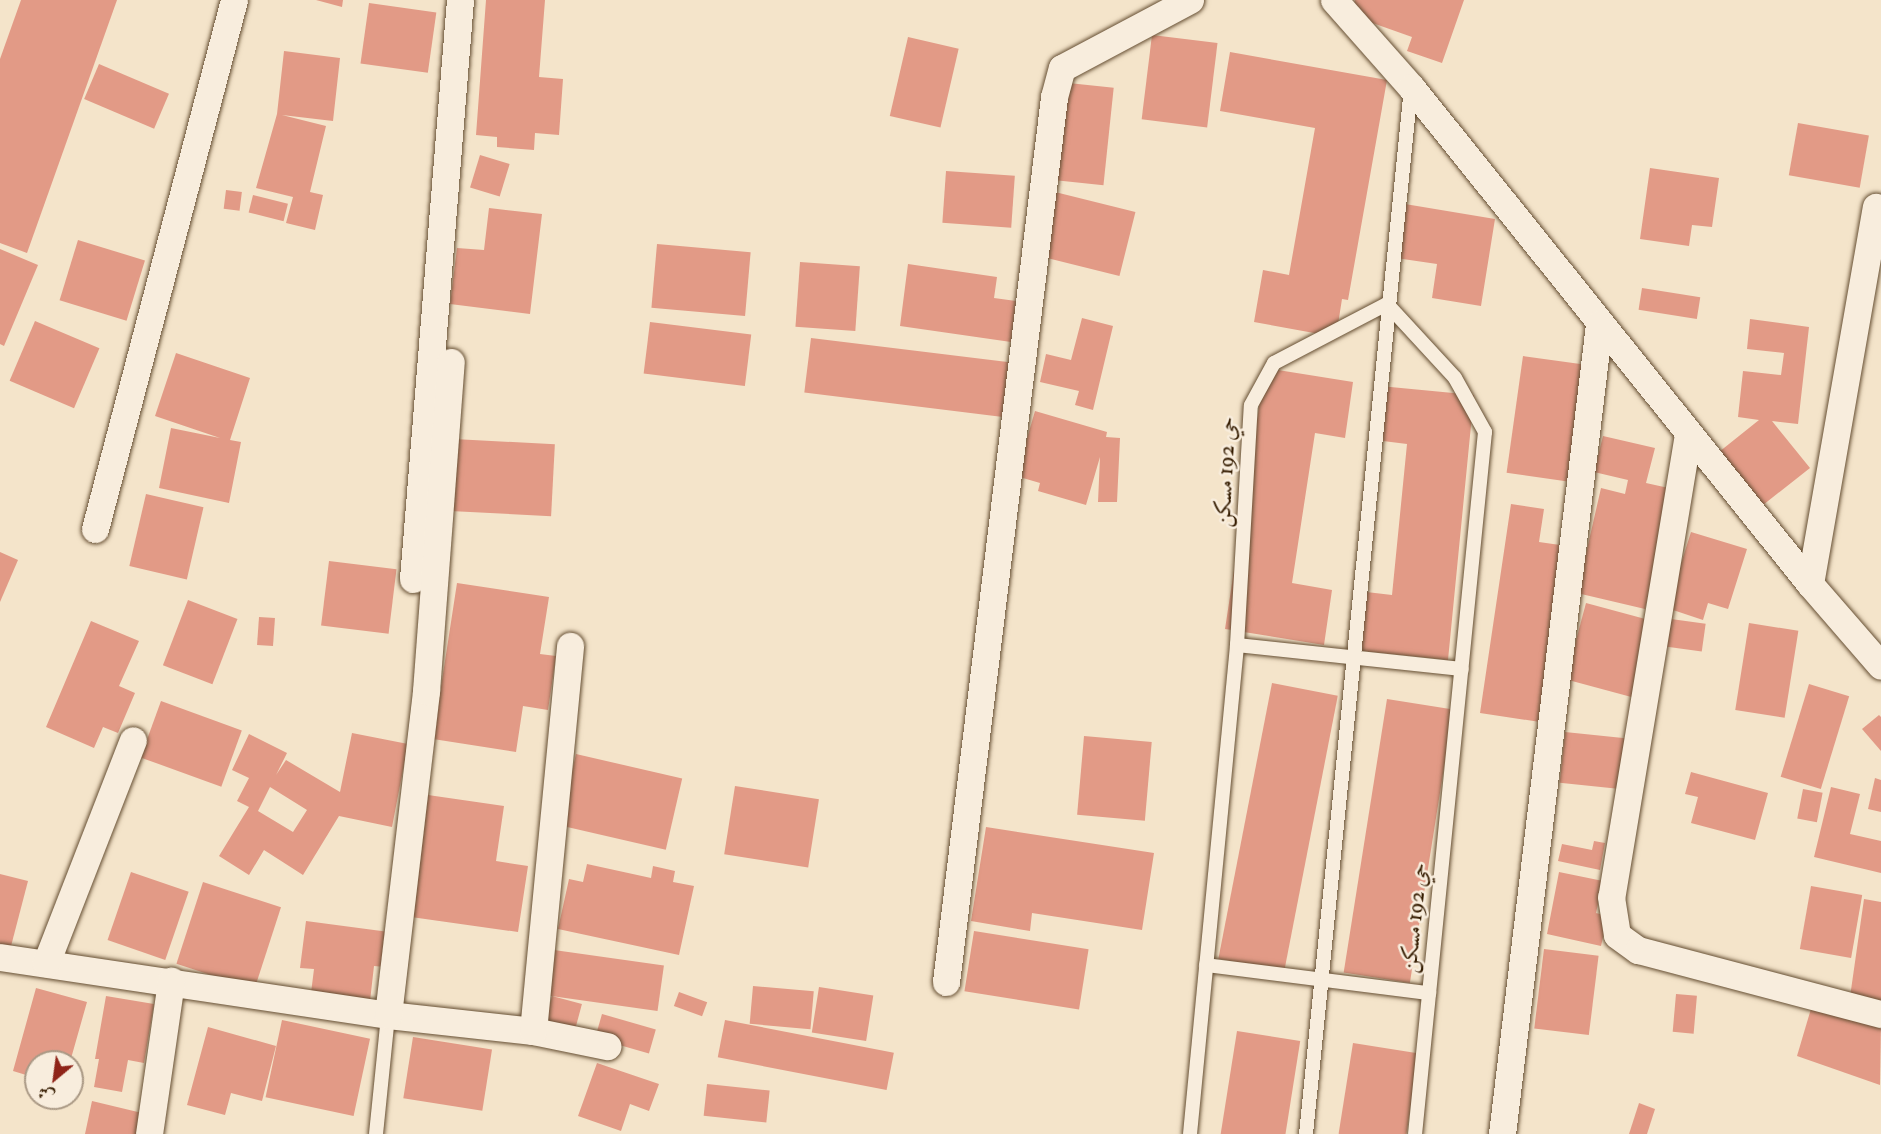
<!DOCTYPE html>
<meta charset="utf-8">
<style>
body{margin:0}
#map{position:relative;width:1881px;height:1134px;overflow:hidden;background:#f4e4ca;font-family:"IM FELL Double Pica",Amiri,serif}
div>[style]{position:absolute}
.building>*{inset:0;background:#e29a86;transform-origin:0 0}
.roads{filter:drop-shadow(0 0 2px #654e32) drop-shadow(0 0 2px #654e32)}
.lane>*{height:14px;margin:-7px;padding:0 7px;transform-origin:7px;border-radius:7px;background:#f8eddd}
.street>*{height:27px;margin:-13.5px;padding:0 13.5px;transform-origin:13.5px;border-radius:13.5px;background:#f8eddd}
span{translate:-50% -50%;white-space:nowrap;text-align:center;line-height:1.15;-webkit-text-stroke:5px #f8eddd;paint-order:stroke}
.street-label{font-size:22px;color:#351c00}
.north{position:absolute;left:24px;top:1050px;width:60px;height:60px;box-sizing:border-box;background:#f8eddd;border:2px solid #aa9985;border-radius:50%;rotate:209deg;font-size:16px;font-weight:700;line-height:24px;text-align:center;color:#351c00}
.north::after{content:'';display:block;margin:auto;width:21px;height:27px;background:#8f2418;clip-path:polygon(50% 0,100% 100%,50% 72%,0 100%)}
</style>
<div id="map">
<div class="building">
<i style="clip-path:polygon(21px 0,117px 0,27px 253px,0 243px,0 59px)"></i>
<i style="clip-path:polygon(316px 0,343px 0,342px 7px)"></i>
<i style="clip-path:polygon(486px 0,545px 0,539px 77px,563px 79px,559px 135px,535px 133px,534px 150px,497px 147px,497px 137px,476px 135px)"></i>
<i style="clip-path:polygon(1355px 0,1464px 0,1442px 63px,1407px 51px,1412px 37px,1350px 15px)"></i>
<i style="left:369px;top:3px;width:68px;height:61px;rotate:8deg"></i>
<i style="left:1152px;top:35px;width:66px;height:85px;rotate:7deg"></i>
<i style="left:908px;top:37px;width:52px;height:81px;rotate:13deg"></i>
<i style="clip-path:polygon(284px 51px,340px 58px,333px 121px,282px 115px,326px 126px,310px 192px,323px 195px,315px 230px,286px 223px,293px 197px,256px 188px,277px 114px)"></i>
<i style="clip-path:polygon(1230px 52px,1387px 80px,1348px 300px,1342px 299px,1336px 337px,1254px 322px,1263px 270px,1289px 275px,1315px 128px,1220px 111px)"></i>
<i style="left:99px;top:64px;width:76px;height:38px;rotate:23deg"></i>
<i style="left:1059px;top:82px;width:55px;height:98px;rotate:6deg"></i>
<i style="left:1798px;top:123px;width:72px;height:53px;rotate:10deg"></i>
<i style="left:480px;top:155px;width:31px;height:34px;rotate:17deg"></i>
<i style="clip-path:polygon(1650px 168px,1719px 178px,1712px 227px,1692px 225px,1689px 246px,1640px 239px)"></i>
<i style="left:946px;top:171px;width:69px;height:52px;rotate:4deg"></i>
<i style="left:226px;top:190px;width:16px;height:19px;rotate:7deg"></i>
<i style="left:1051px;top:191px;width:87px;height:66px;rotate:14deg"></i>
<i style="left:253px;top:195px;width:36px;height:18px;rotate:14deg"></i>
<i style="clip-path:polygon(1405px 204px,1495px 219px,1481px 306px,1432px 298px,1437px 264px,1396px 258px)"></i>
<i style="clip-path:polygon(489px 208px,542px 214px,530px 314px,450px 304px,457px 248px,484px 250px)"></i>
<i style="left:78px;top:240px;width:70px;height:63px;rotate:17deg"></i>
<i style="left:657px;top:244px;width:94px;height:64px;rotate:5deg"></i>
<i style="clip-path:polygon(0 249px,38px 265px,4px 346px,0 344px)"></i>
<i style="left:800px;top:262px;width:60px;height:65px;rotate:4deg"></i>
<i style="clip-path:polygon(908px 264px,997px 277px,994px 298px,1016px 301px,1011px 342px,900px 326px)"></i>
<i style="left:1642px;top:288px;width:59px;height:22px;rotate:9deg"></i>
<i style="clip-path:polygon(1082px 318px,1113px 326px,1093px 410px,1075px 405px,1079px 391px,1040px 382px,1046px 354px,1071px 360px)"></i>
<i style="clip-path:polygon(1750px 319px,1809px 327px,1798px 424px,1772px 421px,1810px 468px,1763px 505px,1719px 452px,1759px 420px,1738px 417px,1743px 371px,1781px 375px,1784px 353px,1747px 349px)"></i>
<i style="left:35px;top:321px;width:70px;height:65px;rotate:23deg"></i>
<i style="left:650px;top:322px;width:102px;height:52px;rotate:7deg"></i>
<i style="left:811px;top:338px;width:200px;height:55px;rotate:7deg"></i>
<i style="clip-path:polygon(176px 353px,250px 378px,230px 440px,241px 442px,229px 503px,159px 488px,171px 428px,220px 438px,155px 416px)"></i>
<i style="left:1523px;top:356px;width:67px;height:118px;rotate:8deg"></i>
<i style="clip-path:polygon(1265px 368px,1353px 382px,1345px 438px,1315px 433px,1292px 583px,1332px 590px,1324px 645px,1225px 629px)"></i>
<i style="clip-path:polygon(1380px 386px,1474px 395px,1448px 660px,1352px 650px,1358px 591px,1392px 595px,1407px 444px,1375px 440px)"></i>
<i style="clip-path:polygon(1035px 411px,1107px 432px,1106px 437px,1120px 438px,1117px 502px,1098px 502px,1100px 457px,1086px 505px,1038px 491px,1040px 483px,1016px 476px)"></i>
<i style="clip-path:polygon(1603px 436px,1655px 448px,1646px 483px,1673px 489px,1645px 609px,1577px 593px,1601px 488px,1625px 494px,1628px 480px,1594px 472px)"></i>
<i style="left:454px;top:439px;width:101px;height:72px;rotate:3deg"></i>
<i style="left:146px;top:494px;width:59px;height:74px;rotate:13deg"></i>
<i style="clip-path:polygon(1511px 504px,1544px 509px,1539px 542px,1567px 546px,1540px 722px,1480px 713px)"></i>
<i style="clip-path:polygon(1691px 532px,1747px 549px,1728px 609px,1708px 603px,1703px 620px,1667px 608px)"></i>
<i style="clip-path:polygon(0 552px,18px 560px,0 602px)"></i>
<i style="left:329px;top:561px;width:68px;height:65px;rotate:7deg"></i>
<i style="clip-path:polygon(457px 583px,549px 597px,540px 654px,556px 656px,548px 710px,523px 706px,516px 752px,433px 739px)"></i>
<i style="left:188px;top:600px;width:53px;height:70px;rotate:21deg"></i>
<i style="left:1586px;top:603px;width:71px;height:79px;rotate:15deg"></i>
<i style="left:259px;top:617px;width:16px;height:28px;rotate:4deg"></i>
<i style="left:1671px;top:619px;width:35px;height:28px;rotate:8deg"></i>
<i style="clip-path:polygon(91px 621px,139px 641px,119px 686px,135px 693px,118px 733px,103px 727px,94px 748px,46px 727px)"></i>
<i style="left:1749px;top:623px;width:50px;height:88px;rotate:9deg"></i>
<i style="left:1272px;top:683px;width:67px;height:281px;rotate:11deg"></i>
<i style="left:1809px;top:684px;width:42px;height:97px;rotate:17deg"></i>
<i style="left:1387px;top:699px;width:67px;height:277px;rotate:9deg"></i>
<i style="left:161px;top:701px;width:86px;height:60px;rotate:20deg"></i>
<i style="clip-path:polygon(1879px 715px,1881px 717px,1881px 751px,1862px 729px)"></i>
<i style="left:1565px;top:732px;width:68px;height:51px;rotate:6deg"></i>
<i style="clip-path:polygon(evenodd,352px 733px,408px 744px,392px 827px,339px 816px,303px 875px,264px 850px,249px 875px,219px 856px,249px 807px,237px 801px,249px 778px,232px 770px,249px 734px,287px 753px,276px 775px,286px 760px,340px 792px,352px 733px,270px 787px,307px 810px,293px 832px,258px 811px,270px 787px)"></i>
<i style="left:1084px;top:736px;width:68px;height:79px;rotate:5deg"></i>
<i style="left:576px;top:754px;width:109px;height:73px;rotate:13deg"></i>
<i style="clip-path:polygon(1691px 772px,1768px 793px,1755px 840px,1691px 823px,1698px 797px,1685px 794px)"></i>
<i style="clip-path:polygon(1875px 778px,1881px 780px,1881px 812px,1868px 809px)"></i>
<i style="left:735px;top:786px;width:85px;height:69px;rotate:9deg"></i>
<i style="clip-path:polygon(1831px 787px,1860px 794px,1850px 834px,1881px 841px,1881px 873px,1814px 857px)"></i>
<i style="left:1803px;top:789px;width:20px;height:30px;rotate:11deg"></i>
<i style="clip-path:polygon(428px 795px,504px 806px,496px 861px,528px 866px,518px 932px,411px 917px)"></i>
<i style="clip-path:polygon(986px 827px,1154px 853px,1142px 930px,1032px 913px,1030px 931px,971px 921px)"></i>
<i style="clip-path:polygon(1594px 841px,1605px 843px,1600px 870px,1558px 861px,1562px 844px,1592px 850px)"></i>
<i style="clip-path:polygon(587px 864px,651px 878px,653px 866px,675px 871px,673px 882px,694px 886px,679px 955px,558px 929px,569px 879px,583px 882px)"></i>
<i style="left:131px;top:872px;width:61px;height:72px;rotate:19deg"></i>
<i style="clip-path:polygon(1559px 872px,1603px 881px,1596px 913px,1608px 916px,1601px 946px,1547px 934px)"></i>
<i style="clip-path:polygon(0 874px,28px 881px,10px 950px,0 947px)"></i>
<i style="left:203px;top:882px;width:82px;height:86px;rotate:18deg"></i>
<i style="left:1811px;top:886px;width:52px;height:64px;rotate:10deg"></i>
<i style="clip-path:polygon(1864px 899px,1881px 902px,1881px 1002px,1850px 997px)"></i>
<i style="clip-path:polygon(306px 921px,389px 932px,385px 967px,374px 966px,370px 1001px,311px 993px,314px 969px,300px 968px)"></i>
<i style="left:974px;top:931px;width:116px;height:61px;rotate:9deg"></i>
<i style="left:1544px;top:949px;width:55px;height:80px;rotate:7deg"></i>
<i style="left:554px;top:950px;width:111px;height:46px;rotate:8deg"></i>
<i style="left:753px;top:986px;width:61px;height:38px;rotate:5deg"></i>
<i style="left:819px;top:987px;width:55px;height:46px;rotate:9deg"></i>
<i style="clip-path:polygon(36px 988px,87px 1002px,70px 1062px,36px 1062px,36px 1078px,13px 1071px)"></i>
<i style="left:679px;top:992px;width:30px;height:15px;rotate:20deg"></i>
<i style="left:1676px;top:994px;width:21px;height:38px;rotate:5deg"></i>
<i style="clip-path:polygon(106px 996px,154px 1004px,144px 1063px,128px 1060px,122px 1092px,94px 1087px,99px 1059px,95px 1059px)"></i>
<i style="left:552px;top:996px;width:31px;height:34px;rotate:15deg"></i>
<i style="clip-path:polygon(1813px 1002px,1881px 1023px,1880px 1085px,1797px 1056px)"></i>
<i style="left:602px;top:1014px;width:56px;height:25px;rotate:16deg"></i>
<i style="left:282px;top:1020px;width:90px;height:79px;rotate:12deg"></i>
<i style="left:725px;top:1020px;width:172px;height:38px;rotate:11deg"></i>
<i style="clip-path:polygon(208px 1027px,276px 1046px,262px 1101px,231px 1093px,225px 1115px,187px 1105px)"></i>
<i style="left:1237px;top:1031px;width:64px;height:105px;rotate:9deg"></i>
<i style="left:413px;top:1037px;width:80px;height:62px;rotate:9deg"></i>
<i style="left:1353px;top:1043px;width:67px;height:92px;rotate:9deg"></i>
<i style="clip-path:polygon(597px 1063px,659px 1084px,649px 1111px,630px 1104px,621px 1131px,578px 1116px)"></i>
<i style="left:707px;top:1084px;width:63px;height:32px;rotate:6deg"></i>
<i style="clip-path:polygon(92px 1101px,142px 1113px,138px 1134px,85px 1134px)"></i>
<i style="clip-path:polygon(1639px 1103px,1655px 1109px,1647px 1134px,1629px 1134px)"></i>
</div>
<div class="roads">
<div class="lane">
<i style="left:1237px;top:645px;width:226px;rotate:6.1deg"></i>
<i style="left:1206px;top:965px;width:225px;rotate:7.2deg"></i>
<i style="left:376px;top:1134px;width:120px;rotate:-84.2deg"></i>
<i style="left:1190px;top:1134px;width:491px;rotate:-84.5deg"></i>
<i style="left:1237px;top:645px;width:240px;rotate:-86.7deg"></i>
<i style="left:1251px;top:405px;width:48px;rotate:-61.3deg"></i>
<i style="left:1274px;top:363px;width:127px;rotate:-27.6deg"></i>
<i style="left:1387px;top:304px;width:100px;rotate:47.4deg"></i>
<i style="left:1455px;top:378px;width:62px;rotate:60.9deg"></i>
<i style="left:1485px;top:432px;width:705px;rotate:95.69deg"></i>
<i style="left:1306px;top:1134px;width:1051px;rotate:-84.27deg"></i>
</div>
<div class="street">
<i style="left:1334px;top:0;width:116px;rotate:48.5deg"></i>
<i style="left:1411px;top:87px;width:637px;rotate:51.24deg"></i>
<i style="left:1810px;top:584px;width:108px;rotate:49.1deg"></i>
<i style="left:1688px;top:434px;width:469px;rotate:99.4deg"></i>
<i style="left:1611px;top:897px;width:38px;rotate:81deg"></i>
<i style="left:1617px;top:935px;width:26px;rotate:36deg"></i>
<i style="left:1638px;top:950px;width:251px;rotate:14.8deg"></i>
<i style="left:95px;top:529px;width:547px;rotate:-75.28deg"></i>
<i style="left:413px;top:579px;width:581px;rotate:-85.36deg"></i>
<i style="left:1810px;top:584px;width:383px;rotate:-80.1deg"></i>
<i style="left:0;top:957px;width:392px;rotate:8.5deg"></i>
<i style="left:388px;top:1015px;width:146px;rotate:6.3deg"></i>
<i style="left:533px;top:1031px;width:76px;rotate:11.5deg"></i>
<i style="left:46px;top:963px;width:239px;rotate:-68.7deg"></i>
<i style="left:946px;top:982px;width:892px;rotate:-83.04deg"></i>
<i style="left:1054px;top:97px;width:30px;rotate:-75deg"></i>
<i style="left:1062px;top:68px;width:145px;rotate:-28deg"></i>
<i style="left:388px;top:1015px;width:326px;rotate:-83.3deg"></i>
<i style="left:426px;top:691px;width:330px;rotate:-85.7deg"></i>
<i style="left:533px;top:1031px;width:387px;rotate:-84.5deg"></i>
<i style="left:149px;top:1134px;width:155px;rotate:-81.8deg"></i>
<i style="left:1502px;top:1134px;width:816px;rotate:-83.17deg"></i>
</div>
</div>
<div class="street-label">
<span style="left:1226px;top:472px;rotate:-87deg">حي 192 مسكن</span>
<span style="left:1415px;top:918px;rotate:-84deg">حي 192 مسكن</span>
</div>
<div class="north">ش</div>
</div>
